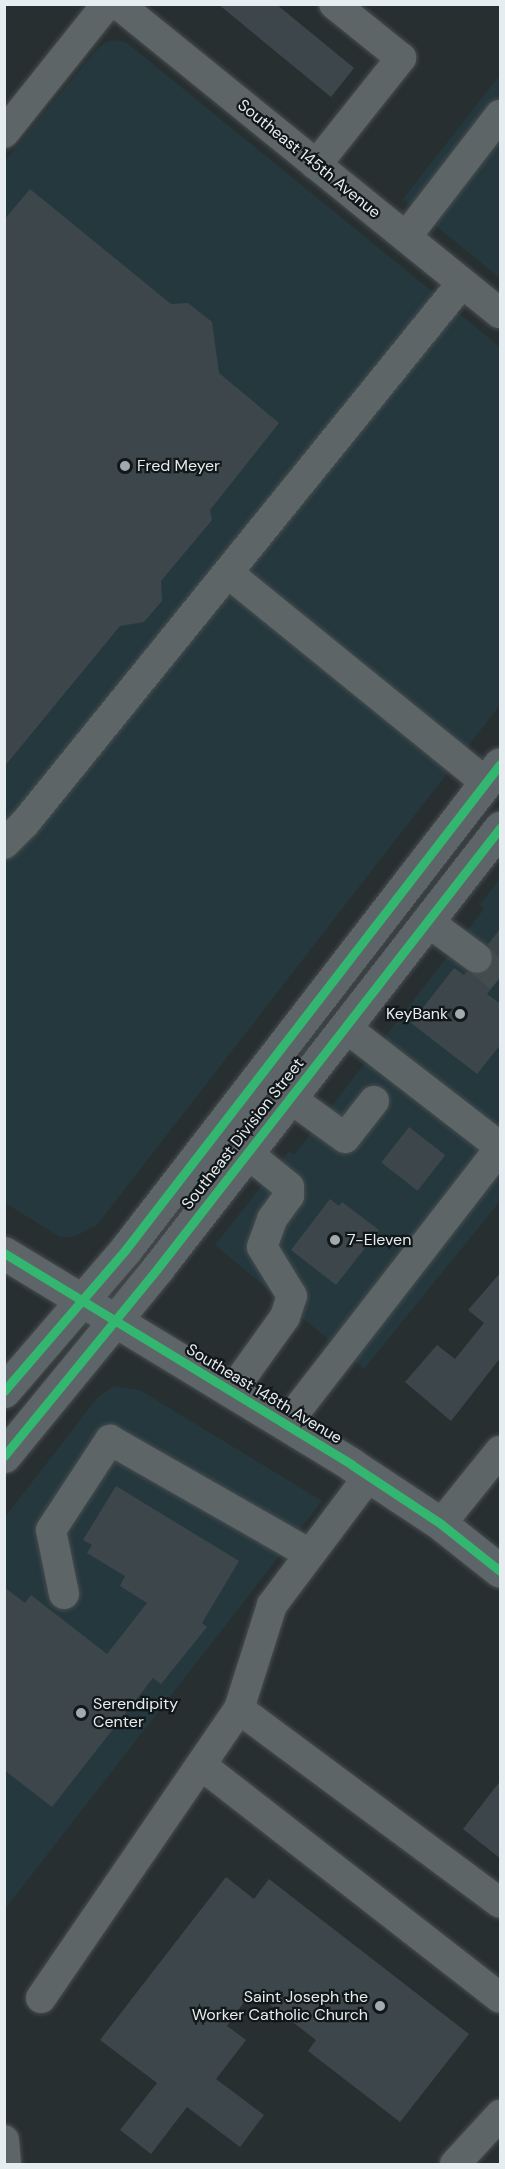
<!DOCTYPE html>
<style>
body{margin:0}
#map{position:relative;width:505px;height:2169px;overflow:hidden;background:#282f31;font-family:"DM Sans",sans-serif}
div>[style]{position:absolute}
.built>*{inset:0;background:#25383e}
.building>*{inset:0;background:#3d474b;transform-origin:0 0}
.minor-tunnel>*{height:30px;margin-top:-15px;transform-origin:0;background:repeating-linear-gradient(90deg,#444c4e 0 30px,transparent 0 45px)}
.roads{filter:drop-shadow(0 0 2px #474d4f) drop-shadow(0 0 2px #474d4f)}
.minor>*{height:30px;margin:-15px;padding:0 15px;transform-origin:15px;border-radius:15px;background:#5e6567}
.major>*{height:33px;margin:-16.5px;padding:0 16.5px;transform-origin:16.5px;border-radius:16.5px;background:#5e6568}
.cycleway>*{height:9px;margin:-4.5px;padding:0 4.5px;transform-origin:4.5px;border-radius:4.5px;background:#33b770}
.dots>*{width:16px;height:16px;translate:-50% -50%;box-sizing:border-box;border:3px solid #121719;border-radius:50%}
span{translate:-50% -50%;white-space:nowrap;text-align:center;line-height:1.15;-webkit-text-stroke:4.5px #121719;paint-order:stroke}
.street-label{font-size:16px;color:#e5edf0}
.poi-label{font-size:16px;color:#e5edf0}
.left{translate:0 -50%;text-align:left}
.right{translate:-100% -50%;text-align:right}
.frame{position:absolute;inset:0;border:6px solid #e5edf0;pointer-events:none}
</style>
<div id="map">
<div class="built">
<i style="clip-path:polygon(116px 40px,127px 43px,500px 347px,500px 705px,97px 1225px,73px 1237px,60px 1237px,5px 1203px,4px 162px,97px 49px,106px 42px)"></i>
<i style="clip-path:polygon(500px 75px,500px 278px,403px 199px)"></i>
<i style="clip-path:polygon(500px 878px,500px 1201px,364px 1369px,215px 1245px,289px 1151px,294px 1155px,484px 909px,480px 905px)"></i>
<i style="clip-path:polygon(114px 1386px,140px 1390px,322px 1501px,5px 1909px,5px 1517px,98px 1397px)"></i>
</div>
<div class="building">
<i style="clip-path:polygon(218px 4px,276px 4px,354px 68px,331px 97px)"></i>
<i style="clip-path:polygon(30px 189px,171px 304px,188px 303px,212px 322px,219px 373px,279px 423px,210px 510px,212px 520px,161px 581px,162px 601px,144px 622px,120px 626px,4px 767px,4px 220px)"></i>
<i style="clip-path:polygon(501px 928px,501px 977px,487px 994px,501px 1004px,501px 1044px,477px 1074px,411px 1023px,454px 968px,464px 975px,466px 972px,483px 974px,490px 969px,494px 959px,488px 944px)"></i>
<i style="left:409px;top:1127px;width:46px;height:45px;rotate:38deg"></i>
<i style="clip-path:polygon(330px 1199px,339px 1206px,342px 1202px,379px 1230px,336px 1285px,291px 1250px)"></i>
<i style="clip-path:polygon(501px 1272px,501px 1357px,451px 1421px,405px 1382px,437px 1345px,455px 1359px,484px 1323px,468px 1310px)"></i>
<i style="clip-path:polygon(116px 1486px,239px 1561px,202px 1623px,207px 1627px,161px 1684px,153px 1678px,52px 1807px,4px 1770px,4px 1587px,25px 1603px,31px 1595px,107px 1654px,147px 1603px,120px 1586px,125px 1576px,87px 1553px,92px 1545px,83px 1540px)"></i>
<i style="clip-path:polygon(501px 1780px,501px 1859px,463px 1829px)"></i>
<i style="clip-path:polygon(226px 1877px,254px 1899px,269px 1879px,469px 2034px,400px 2122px,308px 2051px,316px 2040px,252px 1991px,227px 2026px,246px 2040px,216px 2079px,264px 2115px,240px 2147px,187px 2107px,151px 2154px,120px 2130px,157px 2083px,100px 2040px)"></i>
</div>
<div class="minor-tunnel">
<i style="left:477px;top:958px;width:30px;rotate:40deg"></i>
</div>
<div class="roads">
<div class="minor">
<i style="left:118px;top:4px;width:491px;rotate:39deg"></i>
<i style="left:4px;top:133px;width:165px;rotate:-51.4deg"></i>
<i style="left:316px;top:165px;width:137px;rotate:-51.5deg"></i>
<i style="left:401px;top:58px;width:86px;rotate:-141.1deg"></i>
<i style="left:406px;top:237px;width:154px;rotate:-52.4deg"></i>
<i style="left:228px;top:573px;width:333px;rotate:39.1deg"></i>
<i style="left:4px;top:844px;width:30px;rotate:-45deg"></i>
<i style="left:25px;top:823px;width:695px;rotate:-51.02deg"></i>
<i style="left:427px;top:921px;width:62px;rotate:36.5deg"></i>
<i style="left:345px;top:1027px;width:196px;rotate:37.7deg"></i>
<i style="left:290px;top:1098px;width:68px;rotate:36deg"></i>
<i style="left:345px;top:1138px;width:47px;rotate:-51.9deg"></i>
<i style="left:232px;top:1391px;width:91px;rotate:-54.4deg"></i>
<i style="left:285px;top:1317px;width:22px;rotate:-72deg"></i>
<i style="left:292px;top:1296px;width:57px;rotate:-121.5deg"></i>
<i style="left:262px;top:1247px;width:30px;rotate:-70deg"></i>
<i style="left:272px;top:1219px;width:29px;rotate:-54deg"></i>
<i style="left:289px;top:1196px;width:9px;rotate:-90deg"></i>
<i style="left:289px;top:1187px;width:54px;rotate:-141deg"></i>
<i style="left:286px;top:1424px;width:349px;rotate:-52.2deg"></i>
<i style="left:441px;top:1524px;width:94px;rotate:-51.1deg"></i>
<i style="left:64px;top:1594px;width:65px;rotate:-101.5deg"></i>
<i style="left:51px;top:1530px;width:108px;rotate:-56.8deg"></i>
<i style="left:110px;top:1440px;width:230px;rotate:29.7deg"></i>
<i style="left:239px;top:1709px;width:325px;rotate:36.6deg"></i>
<i style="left:201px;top:1765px;width:379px;rotate:37.9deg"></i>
<i style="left:41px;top:1998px;width:350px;rotate:-55.6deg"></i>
<i style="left:239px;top:1709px;width:109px;rotate:-72.4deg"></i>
<i style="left:272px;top:1605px;width:161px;rotate:-53.1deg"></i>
<i style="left:4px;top:2140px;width:24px;rotate:85deg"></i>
<i style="left:455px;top:2164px;width:67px;rotate:-47.4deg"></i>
</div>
<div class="major">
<i style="left:4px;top:1253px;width:407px;rotate:31.3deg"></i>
<i style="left:352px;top:1465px;width:107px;rotate:33.5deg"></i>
<i style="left:441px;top:1524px;width:75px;rotate:38.5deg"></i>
<i style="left:4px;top:1391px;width:187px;rotate:-49.3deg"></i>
<i style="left:126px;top:1249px;width:612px;rotate:-52.36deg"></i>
<i style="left:4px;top:1456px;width:242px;rotate:-50.7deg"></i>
<i style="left:157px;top:1269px;width:559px;rotate:-52.13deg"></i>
</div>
</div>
<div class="cycleway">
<i style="left:4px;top:1253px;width:407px;rotate:31.3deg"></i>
<i style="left:352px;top:1465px;width:107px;rotate:33.5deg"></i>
<i style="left:441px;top:1524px;width:75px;rotate:38.5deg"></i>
<i style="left:4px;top:1391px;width:187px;rotate:-49.3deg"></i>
<i style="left:126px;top:1249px;width:612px;rotate:-52.36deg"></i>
<i style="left:4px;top:1456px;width:242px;rotate:-50.7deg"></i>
<i style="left:157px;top:1269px;width:559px;rotate:-52.13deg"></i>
</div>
<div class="dots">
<i style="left:125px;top:466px;background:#a3aaad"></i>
<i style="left:460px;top:1014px;background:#a3aaad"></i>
<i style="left:335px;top:1240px;background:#a3aaad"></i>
<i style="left:81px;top:1713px;background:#a3aaad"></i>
<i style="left:380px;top:2006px;background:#a3aaad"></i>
</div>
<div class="street-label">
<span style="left:309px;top:159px;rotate:39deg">Southeast 145th Avenue</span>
<span style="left:243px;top:1134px;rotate:-52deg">Southeast Division Street</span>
<span style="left:264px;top:1394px;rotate:31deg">Southeast 148th Avenue</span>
</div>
<div class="poi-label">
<span class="left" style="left:137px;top:466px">Fred Meyer</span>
<span class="right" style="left:448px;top:1014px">KeyBank</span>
<span class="left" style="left:347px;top:1240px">7-Eleven</span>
<span class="left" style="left:93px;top:1713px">Serendipity<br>Center</span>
<span class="right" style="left:368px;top:2006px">Saint Joseph the<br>Worker Catholic Church</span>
</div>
<div class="frame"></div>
</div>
